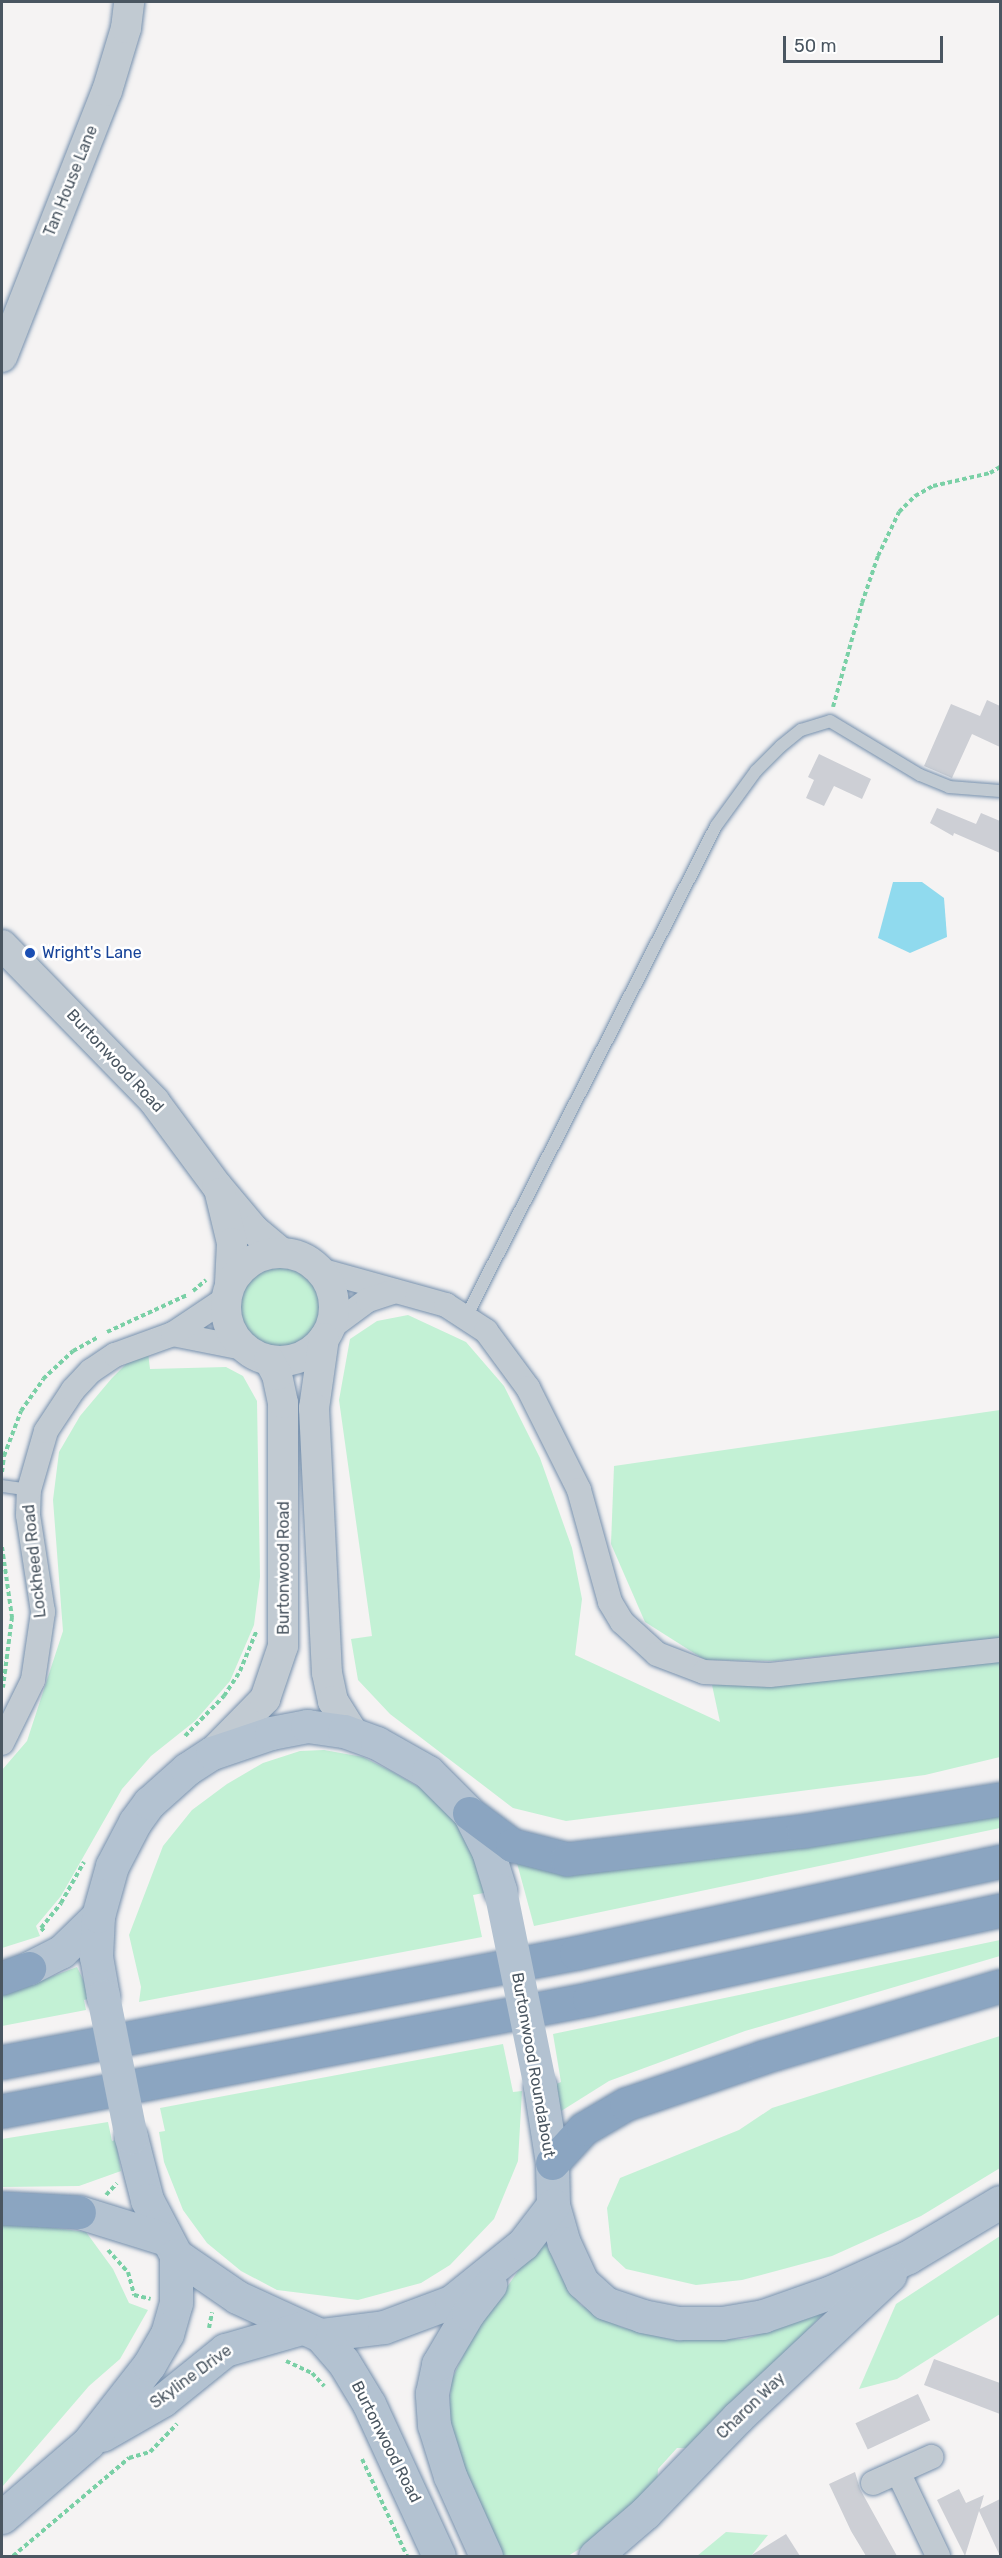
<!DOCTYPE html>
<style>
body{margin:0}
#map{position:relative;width:1002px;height:2558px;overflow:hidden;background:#f5f3f3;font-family:Rubik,sans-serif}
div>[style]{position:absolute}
.green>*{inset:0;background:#c3f1d5}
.round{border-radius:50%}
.water>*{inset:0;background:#90daee}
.building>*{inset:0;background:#cdcfd5;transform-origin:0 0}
.path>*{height:4px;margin-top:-2px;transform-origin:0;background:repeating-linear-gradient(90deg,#7ad0a6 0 4.5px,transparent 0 7.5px)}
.roads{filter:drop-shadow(0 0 2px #7690ad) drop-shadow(0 0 2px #7690ad)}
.service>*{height:12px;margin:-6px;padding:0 6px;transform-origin:6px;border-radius:6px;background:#c1cad2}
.minor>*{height:24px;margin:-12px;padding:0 12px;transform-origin:12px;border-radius:12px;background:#c1cad2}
.tertiary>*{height:30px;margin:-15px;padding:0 15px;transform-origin:15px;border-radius:15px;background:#c1cad2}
.tertiary>.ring{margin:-15px;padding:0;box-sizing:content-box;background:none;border:30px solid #c1cad2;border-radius:50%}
.primary>*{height:33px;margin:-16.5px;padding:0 16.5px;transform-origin:16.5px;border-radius:16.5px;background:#b3c2d1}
.motorway>*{height:33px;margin:-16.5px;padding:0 16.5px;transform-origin:16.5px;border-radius:16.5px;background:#8ba5c1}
.primary-bridge>*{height:33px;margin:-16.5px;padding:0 16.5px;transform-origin:16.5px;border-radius:16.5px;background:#b3c2d1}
.dots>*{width:16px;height:16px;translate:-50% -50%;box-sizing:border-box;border:3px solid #fff;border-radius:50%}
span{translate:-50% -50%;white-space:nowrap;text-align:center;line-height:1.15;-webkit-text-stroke:5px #fff;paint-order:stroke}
.street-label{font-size:16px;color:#4a5661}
.transit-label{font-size:16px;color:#164399}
.left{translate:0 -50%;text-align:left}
.frame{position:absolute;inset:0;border:3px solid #4a5661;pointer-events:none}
.scale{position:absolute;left:783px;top:36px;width:160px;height:27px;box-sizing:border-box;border:3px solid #4a5661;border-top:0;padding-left:8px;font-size:18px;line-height:21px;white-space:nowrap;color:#4a5661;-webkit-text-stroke:4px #fff;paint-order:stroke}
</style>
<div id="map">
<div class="green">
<i class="round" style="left:240px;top:1268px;width:80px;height:80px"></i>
<i style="clip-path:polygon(408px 1315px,466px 1342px,504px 1386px,540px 1458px,572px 1548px,582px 1599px,575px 1655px,720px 1722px,712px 1685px,1000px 1658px,1000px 1757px,925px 1775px,566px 1821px,513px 1808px,390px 1714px,358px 1680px,351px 1639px,372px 1636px,339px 1400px,350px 1339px,377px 1321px)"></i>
<i style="clip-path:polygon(148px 1352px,150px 1369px,226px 1367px,243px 1376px,257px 1401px,260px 1577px,254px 1625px,230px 1681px,195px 1721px,151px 1756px,122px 1789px,61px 1896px,36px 1926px,40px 1936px,2px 1948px,2px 1770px,27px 1741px,63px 1631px,53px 1500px,59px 1452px,80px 1416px,112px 1378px,127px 1363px)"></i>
<i style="clip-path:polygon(1000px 1410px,1000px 1638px,774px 1661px,705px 1660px,645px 1622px,611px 1544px,614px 1466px)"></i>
<i style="clip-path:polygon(324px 1750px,363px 1757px,391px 1771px,422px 1789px,448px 1812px,469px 1840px,489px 1892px,473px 1895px,482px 1937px,139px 2002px,141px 1987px,129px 1935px,163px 1846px,192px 1810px,227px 1784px,263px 1763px,300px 1751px)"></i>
<i style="clip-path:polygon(1000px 1810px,1000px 1828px,534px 1926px,517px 1863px)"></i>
<i style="clip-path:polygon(1000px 1940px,1000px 1956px,745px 2031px,609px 2081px,558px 2113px,554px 2085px,561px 2082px,553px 2034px)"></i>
<i style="clip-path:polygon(77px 1967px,92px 1998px,84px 2000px,86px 2010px,2px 2026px,2px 1995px)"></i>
<i style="clip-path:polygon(1000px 2036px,1000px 2168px,921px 2216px,832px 2256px,742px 2280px,696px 2285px,626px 2269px,612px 2256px,607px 2208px,620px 2178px,739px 2130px,772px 2108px)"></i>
<i style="clip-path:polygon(503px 2044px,513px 2092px,522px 2091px,518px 2161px,494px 2219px,450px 2265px,421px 2283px,358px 2300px,277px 2290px,241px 2271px,207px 2243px,183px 2210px,164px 2162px,159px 2132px,165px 2131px,160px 2108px)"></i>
<i style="clip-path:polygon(108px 2122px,112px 2141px,116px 2140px,121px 2171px,79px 2186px,2px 2187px,2px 2139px)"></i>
<i style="clip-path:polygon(2px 2221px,86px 2232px,113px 2269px,129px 2303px,148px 2310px,120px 2359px,89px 2386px,2px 2487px)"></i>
<i style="clip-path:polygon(542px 2236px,568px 2289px,581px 2305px,621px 2327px,673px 2340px,745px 2339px,826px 2311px,693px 2448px,677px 2448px,658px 2469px,657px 2484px,594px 2540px,568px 2556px,499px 2556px,457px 2451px,449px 2417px,451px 2381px,470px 2341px)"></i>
<i style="clip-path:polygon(1000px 2236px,1000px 2314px,897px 2379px,859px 2389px,896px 2304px)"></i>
<i style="clip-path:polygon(726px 2532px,768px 2535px,751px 2556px,697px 2556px)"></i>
</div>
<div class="water">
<i style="clip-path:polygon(893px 882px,922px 882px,944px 898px,947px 937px,910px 953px,878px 938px)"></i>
</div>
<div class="building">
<i style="clip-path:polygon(987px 700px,1000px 706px,1000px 747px,972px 734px,952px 778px,924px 766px,951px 704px,980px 716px)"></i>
<i style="clip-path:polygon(819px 754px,871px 779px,862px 799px,834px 786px,824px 806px,806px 798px,814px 780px,808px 777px)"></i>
<i style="clip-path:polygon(937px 808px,976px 824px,981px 813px,1000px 821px,1000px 853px,954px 833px,953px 836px,930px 823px)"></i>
<i style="clip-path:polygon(934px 2359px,1000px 2383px,1000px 2414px,924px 2385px)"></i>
<i style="left:918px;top:2394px;width:29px;height:69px;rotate:65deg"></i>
<i style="clip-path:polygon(855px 2472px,860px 2489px,897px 2556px,866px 2556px,851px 2531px,829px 2484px)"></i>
<i style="clip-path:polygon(959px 2489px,966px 2503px,984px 2495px,980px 2509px,1000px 2499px,1000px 2556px,979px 2511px,965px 2556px,937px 2500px)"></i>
<i style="clip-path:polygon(786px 2534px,800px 2556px,750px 2556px)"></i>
</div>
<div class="path">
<i style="left:833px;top:707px;width:108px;rotate:-74.4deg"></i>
<i style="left:862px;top:603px;width:50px;rotate:-71.2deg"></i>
<i style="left:878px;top:556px;width:49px;rotate:-64.5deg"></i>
<i style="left:899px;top:512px;width:23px;rotate:-45deg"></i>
<i style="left:915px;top:496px;width:21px;rotate:-29deg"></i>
<i style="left:933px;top:486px;width:58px;rotate:-12.8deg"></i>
<i style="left:990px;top:473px;width:12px;rotate:-31deg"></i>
<i style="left:193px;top:1291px;width:17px;rotate:-40deg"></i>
<i style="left:107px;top:1332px;width:88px;rotate:-24.8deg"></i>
<i style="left:2px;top:1472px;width:16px;rotate:-83deg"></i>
<i style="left:4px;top:1456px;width:48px;rotate:-69.3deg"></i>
<i style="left:21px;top:1411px;width:39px;rotate:-55deg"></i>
<i style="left:43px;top:1379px;width:41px;rotate:-43deg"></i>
<i style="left:73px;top:1351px;width:29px;rotate:-29deg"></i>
<i style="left:2px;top:1547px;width:71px;rotate:81.9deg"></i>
<i style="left:12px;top:1617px;width:71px;rotate:97.3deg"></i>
<i style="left:185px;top:1736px;width:56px;rotate:-45.7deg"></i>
<i style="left:224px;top:1696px;width:30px;rotate:-57deg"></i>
<i style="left:240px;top:1671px;width:44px;rotate:-67.5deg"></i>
<i style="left:44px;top:1931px;width:4px;rotate:-135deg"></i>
<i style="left:41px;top:1928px;width:32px;rotate:-51deg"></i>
<i style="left:61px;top:1903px;width:47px;rotate:-60.7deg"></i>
<i style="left:106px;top:2195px;width:16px;rotate:-47deg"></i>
<i style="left:108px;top:2250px;width:30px;rotate:48deg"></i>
<i style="left:128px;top:2272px;width:24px;rotate:75deg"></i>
<i style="left:134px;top:2295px;width:17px;rotate:13deg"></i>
<i style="left:209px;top:2328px;width:16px;rotate:-79deg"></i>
<i style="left:286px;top:2361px;width:29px;rotate:25deg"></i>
<i style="left:312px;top:2373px;width:18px;rotate:47deg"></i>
<i style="left:362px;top:2459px;width:107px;rotate:65.1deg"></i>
<i style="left:13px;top:2556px;width:152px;rotate:-40.2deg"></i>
<i style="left:129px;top:2458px;width:22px;rotate:-16deg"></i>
<i style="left:150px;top:2452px;width:39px;rotate:-46deg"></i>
</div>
<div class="roads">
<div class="service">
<i style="left:467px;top:1315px;width:549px;rotate:-63.01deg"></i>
<i style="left:716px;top:826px;width:68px;rotate:-54deg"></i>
<i style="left:756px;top:771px;width:35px;rotate:-45deg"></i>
<i style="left:781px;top:746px;width:26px;rotate:-39deg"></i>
<i style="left:801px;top:730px;width:30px;rotate:-17deg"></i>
<i style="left:830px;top:721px;width:105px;rotate:31deg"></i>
<i style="left:920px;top:775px;width:31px;rotate:22deg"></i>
<i style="left:949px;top:787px;width:51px;rotate:4.5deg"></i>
<i style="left:2px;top:1486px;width:27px;rotate:8deg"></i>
</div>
<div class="minor">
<i style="left:320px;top:1270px;width:131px;rotate:15.5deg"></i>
<i style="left:446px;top:1305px;width:48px;rotate:33deg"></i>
<i style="left:486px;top:1331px;width:71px;rotate:53.6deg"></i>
<i style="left:528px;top:1388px;width:114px;rotate:63.4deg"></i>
<i style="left:579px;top:1490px;width:116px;rotate:74.5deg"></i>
<i style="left:610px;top:1602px;width:23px;rotate:59deg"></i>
<i style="left:622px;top:1622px;width:47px;rotate:42.4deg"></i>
<i style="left:657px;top:1654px;width:50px;rotate:21deg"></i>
<i style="left:704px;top:1672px;width:66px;rotate:2.6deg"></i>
<i style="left:770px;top:1675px;width:231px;rotate:-6.2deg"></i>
<i style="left:330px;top:1328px;width:47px;rotate:-36.4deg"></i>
<i style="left:368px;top:1300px;width:28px;rotate:-18deg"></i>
<i style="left:173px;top:1334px;width:71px;rotate:11.3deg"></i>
<i style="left:2px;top:1743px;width:70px;rotate:-63.8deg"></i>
<i style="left:33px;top:1680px;width:69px;rotate:-81.6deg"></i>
<i style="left:43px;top:1612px;width:98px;rotate:-98.8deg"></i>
<i style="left:28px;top:1515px;width:25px;rotate:-88deg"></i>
<i style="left:29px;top:1490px;width:61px;rotate:-73.9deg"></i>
<i style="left:46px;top:1431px;width:49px;rotate:-56.6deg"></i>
<i style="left:73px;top:1390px;width:26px;rotate:-47deg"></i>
<i style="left:91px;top:1371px;width:29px;rotate:-34deg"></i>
<i style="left:115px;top:1355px;width:62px;rotate:-19.9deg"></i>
<i style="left:173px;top:1334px;width:63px;rotate:-33.9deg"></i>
<i style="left:898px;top:2472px;width:93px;rotate:64.5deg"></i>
<i style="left:873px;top:2483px;width:64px;rotate:-24.1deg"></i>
</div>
<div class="tertiary">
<i style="left:2px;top:357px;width:286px;rotate:-68.5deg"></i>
<i style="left:107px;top:91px;width:66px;rotate:-73.2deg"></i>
<i style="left:126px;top:28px;width:26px;rotate:-83deg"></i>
<i style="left:2px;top:945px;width:218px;rotate:45.7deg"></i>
<i style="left:154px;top:1101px;width:106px;rotate:53.5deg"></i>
<i style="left:217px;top:1186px;width:57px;rotate:49.9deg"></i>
<i style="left:254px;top:1230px;width:34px;rotate:40deg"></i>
<i style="left:220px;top:1193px;width:51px;rotate:76.5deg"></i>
<i style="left:232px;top:1243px;width:41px;rotate:92.8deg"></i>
<i class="ring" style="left:226px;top:1253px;width:78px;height:78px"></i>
<i style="left:324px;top:1338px;width:71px;rotate:98.1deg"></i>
<i style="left:314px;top:1408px;width:265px;rotate:87.2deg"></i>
<i style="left:327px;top:1673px;width:29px;rotate:78deg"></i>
<i style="left:333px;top:1701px;width:38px;rotate:58deg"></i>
<i style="left:212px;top:1753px;width:76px;rotate:-45.5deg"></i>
<i style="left:265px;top:1699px;width:56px;rotate:-71.2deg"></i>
<i style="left:283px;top:1646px;width:243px;rotate:-90deg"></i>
<i style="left:283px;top:1403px;width:29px;rotate:-102deg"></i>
<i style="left:277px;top:1375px;width:17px;rotate:-118deg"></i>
</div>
<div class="primary">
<i style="left:29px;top:1968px;width:36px;rotate:-27deg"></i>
<i style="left:61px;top:1952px;width:52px;rotate:-44.2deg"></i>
<i style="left:103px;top:1996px;width:40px;rotate:-100deg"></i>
<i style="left:96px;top:1957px;width:41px;rotate:-87.2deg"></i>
<i style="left:98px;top:1916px;width:52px;rotate:-74.4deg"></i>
<i style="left:112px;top:1866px;width:50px;rotate:-62.4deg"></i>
<i style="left:135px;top:1822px;width:24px;rotate:-54deg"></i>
<i style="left:149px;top:1803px;width:51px;rotate:-41.8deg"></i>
<i style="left:187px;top:1769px;width:30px;rotate:-33deg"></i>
<i style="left:212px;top:1753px;width:62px;rotate:-18.7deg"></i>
<i style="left:271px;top:1733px;width:37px;rotate:-11deg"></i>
<i style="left:307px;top:1726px;width:37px;rotate:8deg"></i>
<i style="left:344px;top:1731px;width:35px;rotate:20deg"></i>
<i style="left:377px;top:1743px;width:59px;rotate:29.6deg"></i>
<i style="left:428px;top:1772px;width:58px;rotate:45deg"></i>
<i style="left:469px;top:1813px;width:42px;rotate:63.4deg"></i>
<i style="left:488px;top:1851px;width:41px;rotate:72.9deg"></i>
<i style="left:540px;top:2087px;width:77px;rotate:81deg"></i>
<i style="left:552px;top:2163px;width:42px;rotate:88.6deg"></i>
<i style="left:553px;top:2205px;width:40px;rotate:74deg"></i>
<i style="left:564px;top:2243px;width:43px;rotate:65.2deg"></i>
<i style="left:582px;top:2282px;width:31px;rotate:42deg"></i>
<i style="left:605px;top:2303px;width:39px;rotate:19deg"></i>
<i style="left:642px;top:2316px;width:38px;rotate:11deg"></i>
<i style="left:679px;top:2323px;width:43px"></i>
<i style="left:722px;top:2323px;width:42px;rotate:-9.7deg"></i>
<i style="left:763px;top:2316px;width:72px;rotate:-19.4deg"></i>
<i style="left:831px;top:2292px;width:85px;rotate:-24.4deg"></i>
<i style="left:908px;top:2257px;width:107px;rotate:-30.9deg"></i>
<i style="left:131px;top:2137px;width:65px;rotate:75.7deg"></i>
<i style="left:147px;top:2200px;width:62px;rotate:62.2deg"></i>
<i style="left:176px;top:2255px;width:74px;rotate:34.5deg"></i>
<i style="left:237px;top:2297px;width:91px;rotate:24.6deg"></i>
<i style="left:320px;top:2335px;width:64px;rotate:-7.1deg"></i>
<i style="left:384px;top:2327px;width:72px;rotate:-20.5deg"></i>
<i style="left:451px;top:2302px;width:92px;rotate:-38.9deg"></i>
<i style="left:523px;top:2244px;width:49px;rotate:-52.4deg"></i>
<i style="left:79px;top:2212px;width:91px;rotate:17.2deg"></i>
<i style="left:320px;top:2335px;width:35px;rotate:49deg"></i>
<i style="left:343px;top:2361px;width:50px;rotate:58.8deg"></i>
<i style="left:369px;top:2404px;width:167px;rotate:65.3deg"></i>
<i style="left:102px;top:2435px;width:70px;rotate:-29.8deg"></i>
<i style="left:163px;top:2400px;width:80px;rotate:-38.9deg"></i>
<i style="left:225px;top:2350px;width:79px;rotate:-16.1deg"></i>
<i style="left:2px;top:2517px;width:113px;rotate:-40.7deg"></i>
<i style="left:88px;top:2443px;width:99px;rotate:-52deg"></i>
<i style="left:149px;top:2365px;width:36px;rotate:-60deg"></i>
<i style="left:167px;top:2334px;width:32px;rotate:-74deg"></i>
<i style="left:176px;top:2303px;width:48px;rotate:-90deg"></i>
<i style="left:486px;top:2556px;width:88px;rotate:-114.2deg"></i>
<i style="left:450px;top:2476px;width:53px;rotate:-107.4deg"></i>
<i style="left:434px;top:2425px;width:32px;rotate:-94deg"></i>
<i style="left:432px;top:2393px;width:30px;rotate:-78deg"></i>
<i style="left:438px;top:2364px;width:59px;rotate:-59.5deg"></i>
<i style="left:468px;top:2313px;width:36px;rotate:-52deg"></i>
<i style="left:595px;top:2556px;width:66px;rotate:-40.7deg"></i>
<i style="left:645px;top:2513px;width:134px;rotate:-45.9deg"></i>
<i style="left:738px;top:2417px;width:208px;rotate:-43.1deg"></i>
</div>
<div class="motorway">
<i style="left:469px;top:1813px;width:54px;rotate:36.7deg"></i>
<i style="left:512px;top:1845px;width:57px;rotate:14.3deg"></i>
<i style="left:567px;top:1859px;width:238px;rotate:-6.8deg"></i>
<i style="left:803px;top:1831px;width:200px;rotate:-9.2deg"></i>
<i style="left:2px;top:1978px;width:29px;rotate:-20deg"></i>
<i style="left:2px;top:2062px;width:584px;rotate:-10.75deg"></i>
<i style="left:576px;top:1953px;width:434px;rotate:-12.2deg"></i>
<i style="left:2px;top:2111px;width:598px;rotate:-10.8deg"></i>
<i style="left:589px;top:1999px;width:421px;rotate:-12.2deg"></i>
<i style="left:552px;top:2163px;width:46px;rotate:-47.6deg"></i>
<i style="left:583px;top:2129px;width:50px;rotate:-30.2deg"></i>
<i style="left:626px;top:2104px;width:145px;rotate:-18.9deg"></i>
<i style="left:763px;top:2057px;width:247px;rotate:-16.7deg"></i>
<i style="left:2px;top:2208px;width:77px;rotate:3deg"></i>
</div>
</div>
<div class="primary-bridge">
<i style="left:500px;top:1890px;width:201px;rotate:78.5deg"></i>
<i style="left:103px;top:1996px;width:144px;rotate:78.8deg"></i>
</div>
<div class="dots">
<i style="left:30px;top:953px;background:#1a4fb4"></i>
</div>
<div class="street-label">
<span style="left:71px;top:181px;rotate:-68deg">Tan House Lane</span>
<span style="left:115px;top:1061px;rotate:47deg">Burtonwood Road</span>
<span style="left:35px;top:1561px;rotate:-96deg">Lockheed Road</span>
<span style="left:284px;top:1568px;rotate:-90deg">Burtonwood Road</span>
<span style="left:533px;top:2065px;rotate:80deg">Burtonwood Roundabout</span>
<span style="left:191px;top:2377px;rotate:-36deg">Skyline Drive</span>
<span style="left:751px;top:2406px;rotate:-44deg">Charon Way</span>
<span style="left:386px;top:2442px;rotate:63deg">Burtonwood Road</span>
</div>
<div class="transit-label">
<span class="left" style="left:42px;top:953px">Wright's Lane</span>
</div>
<div class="frame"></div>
<div class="scale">50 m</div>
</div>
